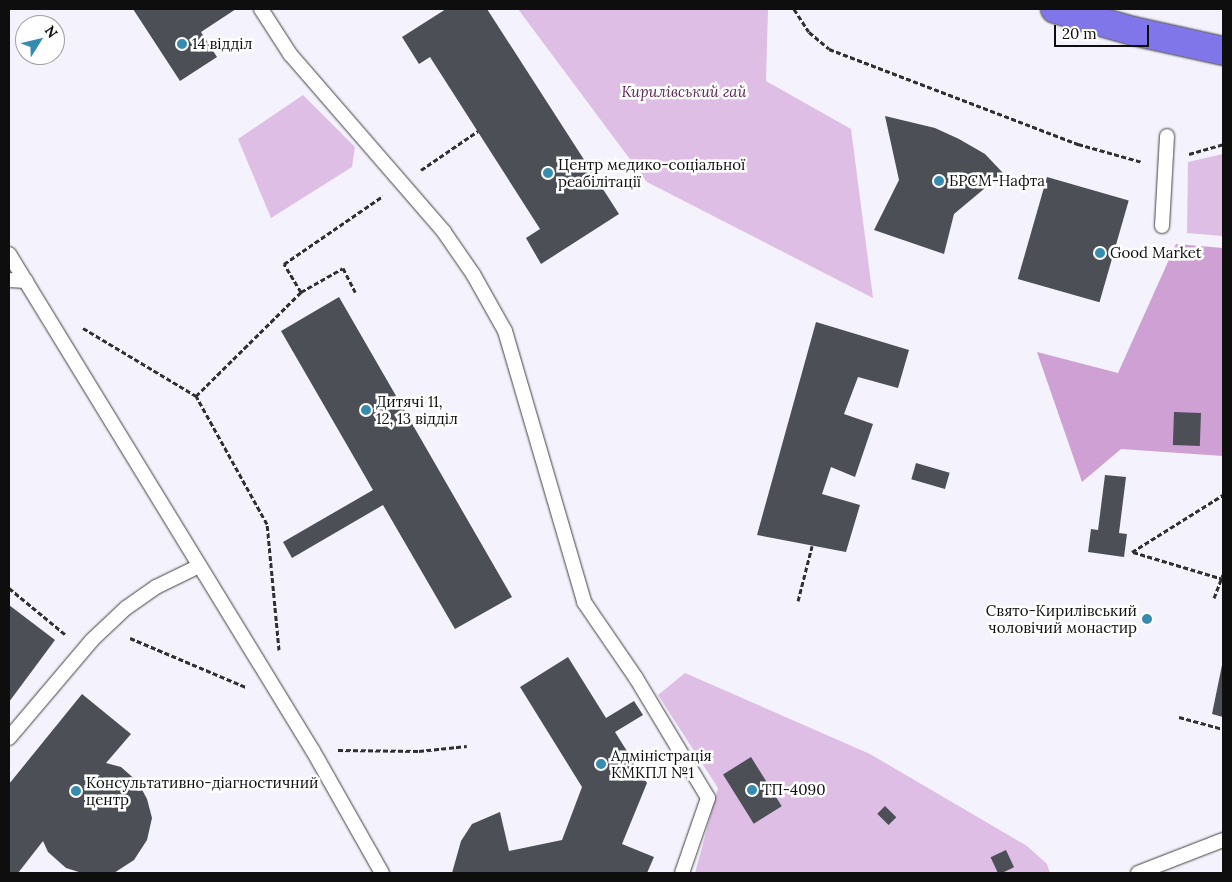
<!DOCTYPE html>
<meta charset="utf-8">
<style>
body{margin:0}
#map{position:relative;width:1232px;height:882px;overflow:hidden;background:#f3f2fd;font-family:Lora,serif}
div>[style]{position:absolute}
.green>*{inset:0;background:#debee4}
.forest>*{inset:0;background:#cea0d3}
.building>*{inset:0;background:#4c4f56;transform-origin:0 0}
.path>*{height:3px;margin-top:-1.5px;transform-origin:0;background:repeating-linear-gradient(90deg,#303030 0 5px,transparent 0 7.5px)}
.roads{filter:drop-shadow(0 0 1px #414141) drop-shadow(0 0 1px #414141)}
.service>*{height:14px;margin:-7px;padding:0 7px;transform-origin:7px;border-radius:7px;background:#fff}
.primary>*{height:28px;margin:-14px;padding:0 14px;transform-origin:14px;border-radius:14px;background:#8176e9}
.dots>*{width:14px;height:14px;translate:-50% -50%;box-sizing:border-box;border:2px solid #fff;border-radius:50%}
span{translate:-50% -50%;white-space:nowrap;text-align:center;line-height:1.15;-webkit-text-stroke:5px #fff;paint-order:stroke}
.poi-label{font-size:15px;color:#0e0e0e}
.left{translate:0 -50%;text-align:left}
.right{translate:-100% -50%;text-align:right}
.park-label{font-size:15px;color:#5f2657;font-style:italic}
.frame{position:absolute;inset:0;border:10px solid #0e0e0e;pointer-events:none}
.north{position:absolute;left:15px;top:15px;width:50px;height:50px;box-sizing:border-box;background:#fff;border:1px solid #9f9f9f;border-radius:50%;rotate:54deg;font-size:14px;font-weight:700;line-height:20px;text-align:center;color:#0e0e0e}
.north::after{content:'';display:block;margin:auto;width:18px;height:22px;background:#368baf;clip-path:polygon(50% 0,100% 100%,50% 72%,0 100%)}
.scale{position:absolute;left:1054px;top:25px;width:95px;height:22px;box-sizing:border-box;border:2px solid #0e0e0e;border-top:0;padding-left:6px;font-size:15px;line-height:18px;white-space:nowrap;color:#0e0e0e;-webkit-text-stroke:4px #fff;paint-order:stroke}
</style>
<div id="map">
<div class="green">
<i style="clip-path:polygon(518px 9px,768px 9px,766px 81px,851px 129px,873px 298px,647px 182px)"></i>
<i style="clip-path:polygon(303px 95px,355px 147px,352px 167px,271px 218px,238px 139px)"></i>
<i style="clip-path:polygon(1223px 154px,1223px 236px,1187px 233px,1188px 162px)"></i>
<i style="clip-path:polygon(685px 673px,870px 754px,1027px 846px,1047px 864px,1050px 873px,695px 873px,718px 788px,658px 695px)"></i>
</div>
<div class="forest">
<i style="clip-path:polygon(1176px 244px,1223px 248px,1223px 456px,1121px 449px,1082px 482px,1037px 352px,1118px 373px)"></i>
</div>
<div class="building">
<i style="clip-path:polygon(133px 9px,236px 9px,201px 32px,217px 57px,180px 81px)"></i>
<i style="clip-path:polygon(446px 9px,487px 9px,619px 214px,541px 264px,526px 238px,540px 229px,430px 57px,419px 64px,402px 37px)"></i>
<i style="clip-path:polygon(885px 116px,935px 128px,959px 139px,985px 154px,1003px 173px,954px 214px,944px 254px,874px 230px,899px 180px)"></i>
<i style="left:1047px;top:177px;width:85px;height:106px;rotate:16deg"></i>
<i style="clip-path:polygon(339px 297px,512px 597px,455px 629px,383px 505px,292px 558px,283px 542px,373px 490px,281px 331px)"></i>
<i style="clip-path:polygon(816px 322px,909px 350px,898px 388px,858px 377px,844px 414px,873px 424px,855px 477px,831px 467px,822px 494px,860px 505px,846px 552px,757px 535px)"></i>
<i style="left:1174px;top:412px;width:27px;height:33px;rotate:2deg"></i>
<i style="left:916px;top:463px;width:35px;height:17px;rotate:16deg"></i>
<i style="clip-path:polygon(1105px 475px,1126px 477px,1119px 533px,1127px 534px,1124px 557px,1088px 552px,1091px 529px,1098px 530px)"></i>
<i style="clip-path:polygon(9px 605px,55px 640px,9px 702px)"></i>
<i style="clip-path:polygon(568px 657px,606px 718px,634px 701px,643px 715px,615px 732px,647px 783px,622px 844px,654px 857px,647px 873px,452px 873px,461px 841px,472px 824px,500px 812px,509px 851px,562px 840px,582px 787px,520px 687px)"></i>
<i style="clip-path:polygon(1222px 665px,1223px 665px,1223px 717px,1212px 714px)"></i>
<i style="clip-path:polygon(82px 694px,131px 734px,106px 763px,121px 767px,138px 782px,147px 799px,152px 818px,147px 840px,134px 860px,114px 873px,82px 873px,66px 868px,48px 852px,43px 841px,18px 873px,9px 873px,9px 784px)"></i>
<i style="left:751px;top:757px;width:58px;height:33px;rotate:58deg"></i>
<i style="left:885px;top:806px;width:16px;height:11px;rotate:45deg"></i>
<i style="left:1006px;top:850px;width:19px;height:17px;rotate:65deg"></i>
</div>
<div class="path">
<i style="left:794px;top:9px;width:27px;rotate:57deg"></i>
<i style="left:809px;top:32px;width:26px;rotate:40deg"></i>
<i style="left:829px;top:49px;width:267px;rotate:20.9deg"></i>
<i style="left:1078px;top:144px;width:66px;rotate:15.7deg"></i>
<i style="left:1189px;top:154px;width:35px;rotate:-16deg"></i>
<i style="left:421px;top:170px;width:69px;rotate:-34.4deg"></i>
<i style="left:301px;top:292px;width:33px;rotate:-121deg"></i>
<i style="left:284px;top:264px;width:120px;rotate:-34.5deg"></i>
<i style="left:83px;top:328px;width:132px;rotate:31deg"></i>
<i style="left:1132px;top:552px;width:107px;rotate:-32.1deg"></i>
<i style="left:1133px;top:552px;width:94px;rotate:16.7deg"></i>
<i style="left:9px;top:588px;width:74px;rotate:39.5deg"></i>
<i style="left:1214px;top:598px;width:25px;rotate:-69deg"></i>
<i style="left:798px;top:601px;width:57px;rotate:-75.7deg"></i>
<i style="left:130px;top:638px;width:126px;rotate:22.9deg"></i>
<i style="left:279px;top:650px;width:127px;rotate:-95.4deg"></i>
<i style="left:267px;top:524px;width:146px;rotate:-119deg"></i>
<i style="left:196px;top:396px;width:148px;rotate:-44.7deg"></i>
<i style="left:301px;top:292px;width:48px;rotate:-29.7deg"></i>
<i style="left:343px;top:268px;width:27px;rotate:63deg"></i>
<i style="left:1179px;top:717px;width:46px;rotate:15.3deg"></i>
<i style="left:338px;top:750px;width:81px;rotate:0.7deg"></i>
<i style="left:419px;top:751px;width:48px;rotate:-5.9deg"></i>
</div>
<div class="roads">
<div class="service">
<i style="left:261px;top:9px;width:54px;rotate:57.2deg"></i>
<i style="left:290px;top:54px;width:235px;rotate:49.1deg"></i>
<i style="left:444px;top:232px;width:51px;rotate:55.4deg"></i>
<i style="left:473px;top:274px;width:65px;rotate:60.7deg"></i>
<i style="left:505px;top:331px;width:282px;rotate:73.7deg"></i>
<i style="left:584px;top:602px;width:92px;rotate:55.6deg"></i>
<i style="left:636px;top:678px;width:140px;rotate:59deg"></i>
<i style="left:708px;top:798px;width:79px;rotate:109.1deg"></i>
<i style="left:1162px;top:226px;width:90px;rotate:-86.8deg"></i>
<i style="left:9px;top:254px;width:583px;rotate:58.55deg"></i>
<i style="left:313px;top:751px;width:140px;rotate:60.5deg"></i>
<i style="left:9px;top:280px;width:17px;rotate:3deg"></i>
<i style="left:9px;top:738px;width:128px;rotate:-49.7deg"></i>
<i style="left:92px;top:640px;width:47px;rotate:-43.3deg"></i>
<i style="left:126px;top:608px;width:37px;rotate:-35deg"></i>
<i style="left:156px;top:587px;width:48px;rotate:-26deg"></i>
<i style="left:1138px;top:873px;width:91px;rotate:-21.2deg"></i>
</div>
<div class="primary">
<i style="left:1055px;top:9px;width:81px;rotate:15.8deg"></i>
<i style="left:1133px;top:31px;width:92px;rotate:12.5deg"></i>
</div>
</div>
<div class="dots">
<i style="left:182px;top:44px;background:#368baf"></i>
<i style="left:548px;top:173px;background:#368baf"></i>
<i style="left:939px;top:181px;background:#368baf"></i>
<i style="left:1100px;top:253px;background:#368baf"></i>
<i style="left:366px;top:410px;background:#368baf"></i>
<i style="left:1147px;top:619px;background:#368baf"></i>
<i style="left:601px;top:764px;background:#368baf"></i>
<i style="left:752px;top:790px;background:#368baf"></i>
<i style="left:76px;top:791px;background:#368baf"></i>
</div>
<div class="poi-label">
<span class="left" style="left:192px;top:44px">14 відділ</span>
<span class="left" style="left:558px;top:173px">Центр медико-соціальної<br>реабілітації</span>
<span class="left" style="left:949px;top:181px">БРСМ-Нафта</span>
<span class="left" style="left:1110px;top:253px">Good Market</span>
<span class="left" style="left:376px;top:410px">Дитячі 11,<br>12, 13 відділ</span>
<span class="right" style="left:1137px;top:619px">Свято-Кирилівський<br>чоловічий монастир</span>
<span class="left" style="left:611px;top:764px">Адміністрація<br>КМКПЛ №1</span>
<span class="left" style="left:86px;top:791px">Консультативно-діагностичний<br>центр</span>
<span class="left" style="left:762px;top:790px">ТП-4090</span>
</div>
<div class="park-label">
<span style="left:684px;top:92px">Кирилівський гай</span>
</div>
<div class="frame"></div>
<div class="north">N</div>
<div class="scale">20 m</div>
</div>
